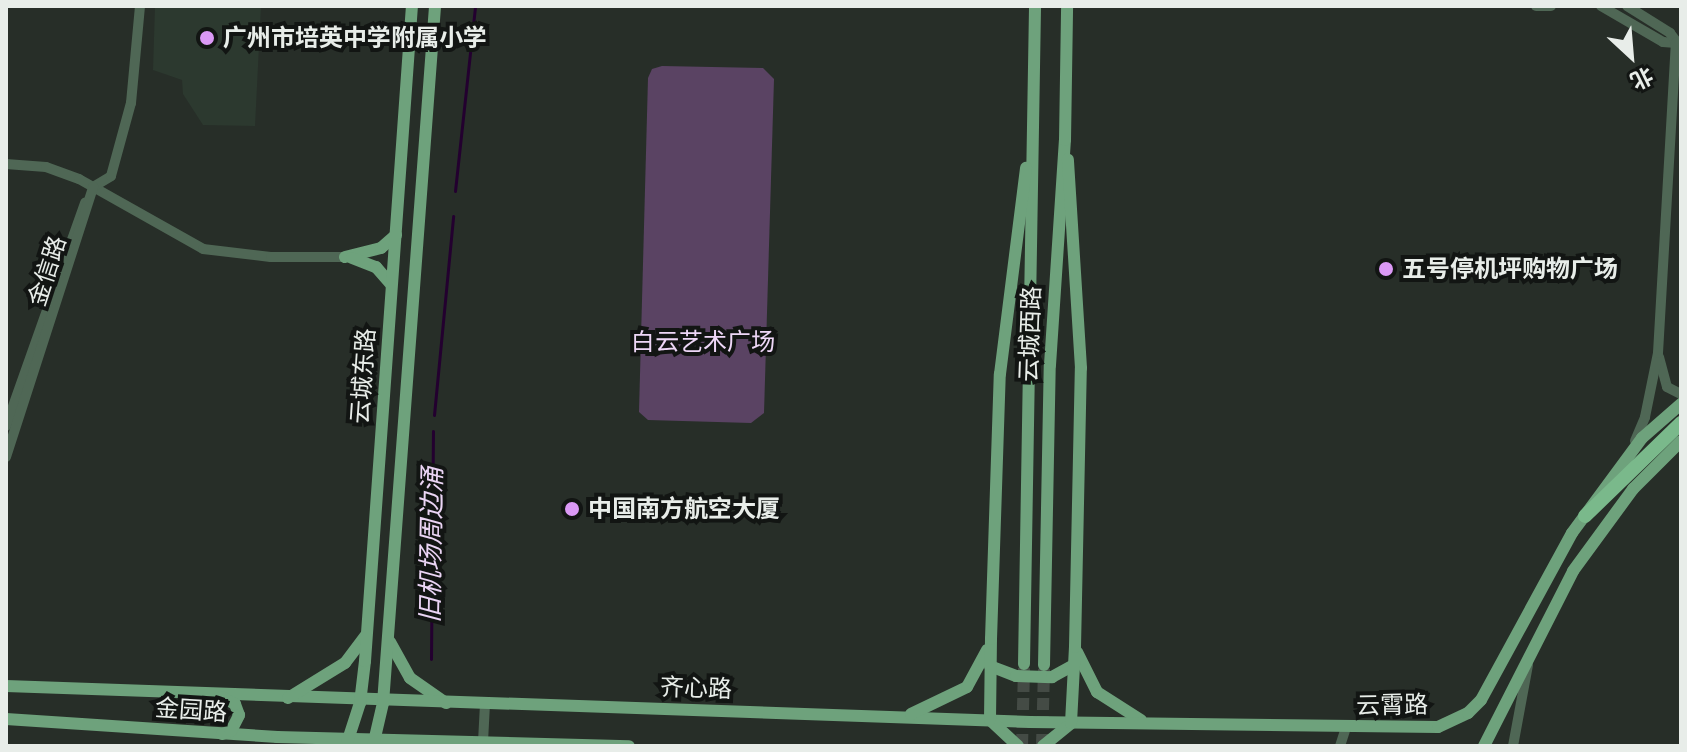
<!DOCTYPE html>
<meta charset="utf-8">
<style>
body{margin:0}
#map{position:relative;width:1687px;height:752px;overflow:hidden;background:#272e28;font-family:Montserrat,"Noto Sans SC",sans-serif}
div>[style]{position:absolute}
.built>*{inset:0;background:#2c392f}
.green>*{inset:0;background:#5a4363}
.stream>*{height:3px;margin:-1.5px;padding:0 1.5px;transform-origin:1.5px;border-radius:1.5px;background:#23002f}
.major-tunnel>*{height:12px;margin-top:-6px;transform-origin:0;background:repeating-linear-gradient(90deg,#444b45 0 12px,transparent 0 18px)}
.minor>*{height:10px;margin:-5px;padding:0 5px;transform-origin:5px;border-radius:5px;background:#4f6755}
.major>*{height:12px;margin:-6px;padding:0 6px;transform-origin:6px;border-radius:6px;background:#6ea27c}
.highway>*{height:14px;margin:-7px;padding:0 7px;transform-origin:7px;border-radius:7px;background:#7ab98b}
.dots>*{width:22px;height:22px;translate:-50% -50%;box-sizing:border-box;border:4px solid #121513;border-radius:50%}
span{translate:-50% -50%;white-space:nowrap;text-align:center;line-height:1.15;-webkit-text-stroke:8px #121513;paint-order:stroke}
.poi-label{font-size:24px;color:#e8ede9;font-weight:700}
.left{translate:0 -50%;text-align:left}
.street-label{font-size:24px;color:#e8ede9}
.park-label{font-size:24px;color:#eed7f7}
.water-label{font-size:26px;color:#ebd5f5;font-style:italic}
.frame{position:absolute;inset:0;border:8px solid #e8ede9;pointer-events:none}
.north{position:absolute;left:1591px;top:16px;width:80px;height:80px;-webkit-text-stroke:6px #121513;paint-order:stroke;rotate:154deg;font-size:22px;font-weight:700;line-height:32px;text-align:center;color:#e8ede9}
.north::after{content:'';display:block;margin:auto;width:28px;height:36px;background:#e8ede9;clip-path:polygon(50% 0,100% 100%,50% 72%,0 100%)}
</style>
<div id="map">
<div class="built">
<i style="clip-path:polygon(155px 6px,261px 6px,255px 126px,203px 125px,183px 94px,182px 80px,153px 70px)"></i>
</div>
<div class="green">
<i style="clip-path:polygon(662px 66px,763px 68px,774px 79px,764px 413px,751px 423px,648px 420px,639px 412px,648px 78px,652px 69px)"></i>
</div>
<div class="stream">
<i style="left:455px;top:191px;width:186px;rotate:-83.8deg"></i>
<i style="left:434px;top:415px;width:200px;rotate:-84.5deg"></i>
<i style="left:431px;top:659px;width:228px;rotate:-89.5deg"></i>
</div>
<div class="major-tunnel">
<i style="left:1022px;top:746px;width:78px;rotate:-88.5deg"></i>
<i style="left:1042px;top:746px;width:77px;rotate:-88.5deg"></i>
</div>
<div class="minor">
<i style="left:1536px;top:6px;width:15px"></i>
<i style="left:1601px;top:6px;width:72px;rotate:30.1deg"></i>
<i style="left:1663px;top:42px;width:13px;rotate:4deg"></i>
<i style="left:1627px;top:6px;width:51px;rotate:32.1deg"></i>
<i style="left:1670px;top:33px;width:15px;rotate:53deg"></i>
<i style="left:6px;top:164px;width:40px;rotate:4.3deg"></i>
<i style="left:46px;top:167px;width:35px;rotate:20deg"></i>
<i style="left:79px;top:179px;width:142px;rotate:29.4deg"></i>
<i style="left:203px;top:249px;width:68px;rotate:6.7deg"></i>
<i style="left:271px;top:257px;width:74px"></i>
<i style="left:93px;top:187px;width:21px;rotate:-31deg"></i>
<i style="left:111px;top:176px;width:76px;rotate:-74.7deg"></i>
<i style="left:131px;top:103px;width:97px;rotate:-84.7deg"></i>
<i style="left:1659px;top:357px;width:31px;rotate:75deg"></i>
<i style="left:1667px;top:387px;width:16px;rotate:27deg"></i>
<i style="left:6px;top:426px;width:237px;rotate:-70.5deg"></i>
<i style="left:1635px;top:441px;width:26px;rotate:-67deg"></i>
<i style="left:1645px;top:417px;width:65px;rotate:-78.5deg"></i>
<i style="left:1658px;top:353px;width:311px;rotate:-86.7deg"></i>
<i style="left:6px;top:457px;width:284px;rotate:-72.1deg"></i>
<i style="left:483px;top:742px;width:37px;rotate:-87deg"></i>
<i style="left:1340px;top:746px;width:20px;rotate:-72deg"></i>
<i style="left:1513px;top:746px;width:82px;rotate:-79.5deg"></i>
</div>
<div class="major">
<i style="left:345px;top:257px;width:37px;rotate:-14deg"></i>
<i style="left:381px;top:248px;width:20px;rotate:-41deg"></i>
<i style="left:352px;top:258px;width:26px;rotate:21deg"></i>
<i style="left:376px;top:267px;width:23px;rotate:49deg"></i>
<i style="left:390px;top:642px;width:41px;rotate:60.9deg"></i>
<i style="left:410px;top:678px;width:44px;rotate:34.8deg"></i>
<i style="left:1077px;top:652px;width:45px;rotate:63.4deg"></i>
<i style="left:1097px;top:692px;width:52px;rotate:32.5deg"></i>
<i style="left:1024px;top:664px;width:658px;rotate:-89.04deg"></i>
<i style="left:1044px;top:665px;width:300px;rotate:-88.9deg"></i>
<i style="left:1050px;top:365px;width:225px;rotate:-86.2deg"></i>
<i style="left:1065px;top:140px;width:134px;rotate:-89.1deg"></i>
<i style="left:990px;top:666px;width:28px;rotate:21deg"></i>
<i style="left:1016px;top:676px;width:36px;rotate:2deg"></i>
<i style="left:1052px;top:677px;width:25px;rotate:-29deg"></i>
<i style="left:6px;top:686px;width:1025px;rotate:2.01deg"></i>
<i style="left:1030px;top:722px;width:408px;rotate:0.7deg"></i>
<i style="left:1438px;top:727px;width:33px;rotate:-25deg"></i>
<i style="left:1468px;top:713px;width:18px;rotate:-45deg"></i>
<i style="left:1481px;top:700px;width:190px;rotate:-61.4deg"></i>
<i style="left:1572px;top:533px;width:118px;rotate:-53.6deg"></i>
<i style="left:1642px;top:438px;width:52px;rotate:-41.1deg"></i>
<i style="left:288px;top:698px;width:67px;rotate:-31.6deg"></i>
<i style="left:345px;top:663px;width:34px;rotate:-53deg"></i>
<i style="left:911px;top:714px;width:62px;rotate:-25.7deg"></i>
<i style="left:967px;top:687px;width:42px;rotate:-61.6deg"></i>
<i style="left:6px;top:719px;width:272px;rotate:3.8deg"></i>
<i style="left:277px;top:737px;width:352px;rotate:1.5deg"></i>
<i style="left:222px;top:734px;width:9px;rotate:-18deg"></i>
<i style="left:231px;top:731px;width:18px;rotate:-63deg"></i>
<i style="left:239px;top:715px;width:12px;rotate:-110deg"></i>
<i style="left:235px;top:704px;width:15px;rotate:-152deg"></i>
<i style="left:346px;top:746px;width:45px;rotate:-72deg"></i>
<i style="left:360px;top:703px;width:42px;rotate:-83.2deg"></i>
<i style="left:365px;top:661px;width:657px;rotate:-85.9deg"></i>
<i style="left:373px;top:746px;width:44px;rotate:-76.9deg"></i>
<i style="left:383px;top:703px;width:699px;rotate:-85.73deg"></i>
<i style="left:1018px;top:746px;width:38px;rotate:-137deg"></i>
<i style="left:990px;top:720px;width:81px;rotate:-89.3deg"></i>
<i style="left:991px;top:639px;width:265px;rotate:-88.1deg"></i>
<i style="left:1000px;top:374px;width:208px;rotate:-82.8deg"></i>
<i style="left:1043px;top:746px;width:36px;rotate:-39deg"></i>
<i style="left:1071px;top:723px;width:76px;rotate:-87deg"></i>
<i style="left:1075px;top:647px;width:279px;rotate:-88.8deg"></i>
<i style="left:1081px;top:368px;width:209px;rotate:-93.6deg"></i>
<i style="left:1484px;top:746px;width:196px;rotate:-63deg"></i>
<i style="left:1573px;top:571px;width:102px;rotate:-53.8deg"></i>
<i style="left:1633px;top:489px;width:68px;rotate:-45deg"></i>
</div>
<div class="highway">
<i style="left:1585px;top:516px;width:134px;rotate:-44.1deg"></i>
</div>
<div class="dots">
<i style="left:207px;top:38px;background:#db99f5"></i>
<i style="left:1386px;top:269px;background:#db99f5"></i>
<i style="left:572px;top:509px;background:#db99f5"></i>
</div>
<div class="poi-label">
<span class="left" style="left:223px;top:38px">广州市培英中学附属小学</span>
<span class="left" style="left:1402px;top:269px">五号停机坪购物广场</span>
<span class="left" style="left:588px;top:509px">中国南方航空大厦</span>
</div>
<div class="street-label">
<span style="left:47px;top:271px;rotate:-72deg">金信路</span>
<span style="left:1030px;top:334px;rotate:-88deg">云城西路</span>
<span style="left:363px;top:376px;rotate:-86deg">云城东路</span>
<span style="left:696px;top:688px;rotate:2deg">齐心路</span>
<span style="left:1392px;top:705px;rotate:-1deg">云霄路</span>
<span style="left:191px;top:710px;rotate:4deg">金园路</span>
</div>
<div class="park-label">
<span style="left:703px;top:342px">白云艺术广场</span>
</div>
<div class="water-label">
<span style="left:432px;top:545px;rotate:-89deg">旧机场周边涌</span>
</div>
<div class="frame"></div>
<div class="north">北</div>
</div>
